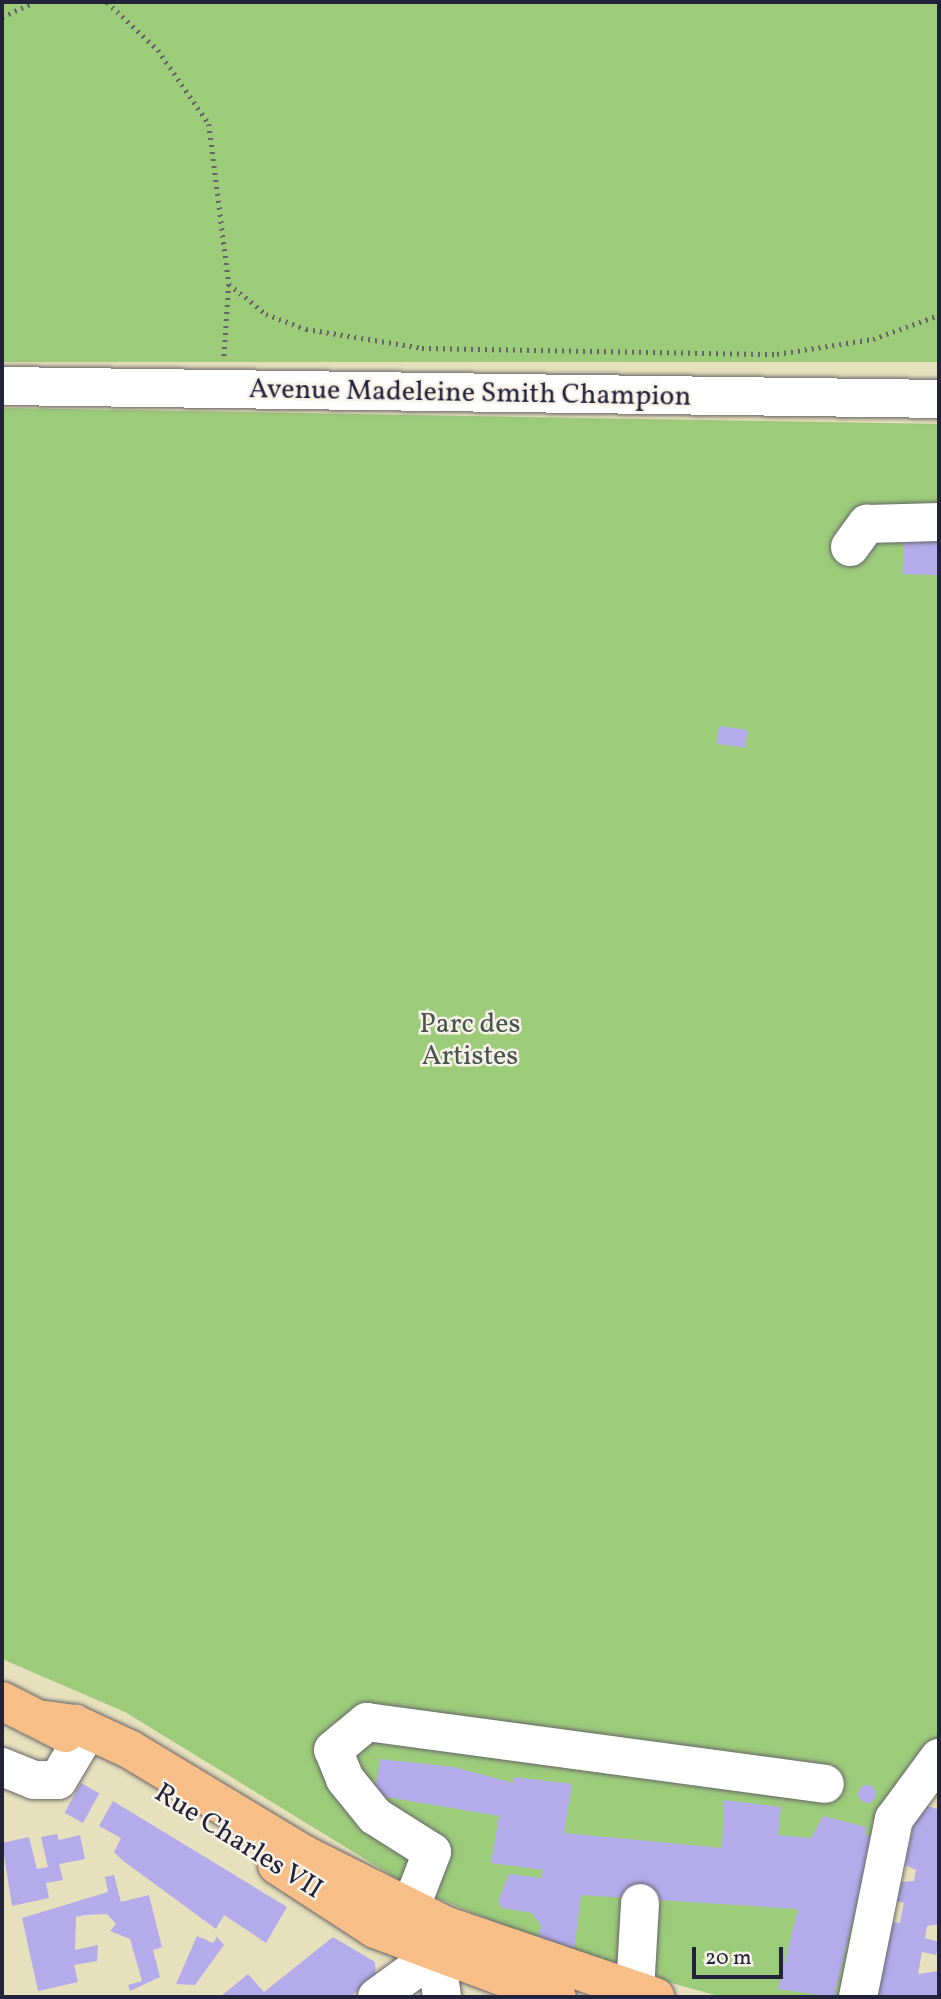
<!DOCTYPE html>
<style>
body{margin:0}
#map{position:relative;width:941px;height:1999px;overflow:hidden;background:#e7e0bc;font-family:Vollkorn,serif}
div>[style]{position:absolute}
.green>*{inset:0;background:#9ccb7a;transform-origin:0 0}
.building>*{inset:0;background:#b4abeb;transform-origin:0 0}
.round{border-radius:50%}
.path>*{height:4.5px;margin-top:-2.25px;transform-origin:0;background:repeating-linear-gradient(90deg,#676468 0 2px,transparent 0 7px)}
.roads{filter:drop-shadow(0 0 2px #676468) drop-shadow(0 0 2px #676468)}
.minor>*{height:38px;margin:-19px;padding:0 19px;transform-origin:19px;border-radius:19px;background:#fff}
.major>*{height:38px;margin:-19px;padding:0 19px;transform-origin:19px;border-radius:19px;background:#f7be87}
span{translate:-50% -50%;white-space:nowrap;text-align:center;line-height:1.15;-webkit-text-stroke:5px #f7f3e8;paint-order:stroke}
.street-label{font-size:28px;color:#22223b}
.park-label{font-size:28px;color:#47554e}
.frame{position:absolute;inset:0;border:4px solid #22223b;pointer-events:none}
.scale{position:absolute;left:692px;top:1947px;width:91px;height:32px;box-sizing:border-box;border:4px solid #22223b;border-top:0;padding-left:9px;font-size:21px;line-height:24px;white-space:nowrap;color:#22223b;-webkit-text-stroke:5px #f7f3e8;paint-order:stroke}
</style>
<div id="map">
<div class="green">
<i style="left:2px;top:2px;width:937px;height:360px"></i>
<i style="clip-path:polygon(2px 408px,939px 424px,939px 1741px,850px 1997px,722px 1997px,574px 1956px,409px 1886px,125px 1712px,2px 1659px)"></i>
</div>
<div class="building">
<i style="left:904px;top:531px;width:35px;height:43px;rotate:2deg"></i>
<i style="left:719px;top:726px;width:29px;height:18px;rotate:8deg"></i>
<i style="clip-path:polygon(380px 1759px,454px 1767px,513px 1783px,514px 1777px,572px 1784px,564px 1833px,722px 1848px,724px 1800px,781px 1807px,778px 1835px,811px 1838px,823px 1816px,866px 1827px,865px 1835px,873px 1837px,834px 1997px,778px 1989px,798px 1909px,581px 1895px,574px 1951px,538px 1938px,541px 1926px,532px 1913px,502px 1908px,498px 1901px,509px 1874px,541px 1878px,543px 1870px,491px 1863px,499px 1816px,374px 1795px)"></i>
<i style="left:81px;top:1783px;width:21px;height:34px;rotate:29deg"></i>
<i class="round" style="left:858px;top:1785px;width:18px;height:18px"></i>
<i style="clip-path:polygon(113px 1801px,287px 1907px,266px 1943px,224px 1915px,216px 1929px,122px 1860px,114px 1852px,121px 1838px,99px 1826px)"></i>
<i style="clip-path:polygon(926px 1806px,939px 1809px,939px 1924px,927px 1926px,925px 1938px,939px 1942px,936px 1955px,922px 1952px,918px 1974px,939px 1971px,939px 1997px,877px 1997px,893px 1922px,900px 1923px,904px 1903px,897px 1901px,901px 1882px,914px 1881px,916px 1870px,905px 1865px,914px 1820px)"></i>
<i style="clip-path:polygon(57px 1834px,59px 1840px,80px 1835px,85px 1859px,59px 1864px,63px 1880px,46px 1883px,49px 1898px,12px 1906px,2px 1843px,29px 1837px,37px 1869px,48px 1867px,41px 1837px)"></i>
<i style="clip-path:polygon(114px 1875px,121px 1902px,149px 1895px,162px 1947px,153px 1950px,160px 1977px,130px 1991px,128px 1985px,142px 1981px,130px 1939px,110px 1931px,116px 1924px,107px 1914px,85px 1915px,76px 1917px,75px 1950px,98px 1945px,97px 1961px,74px 1965px,78px 1982px,38px 1991px,22px 1918px,108px 1892px,105px 1877px)"></i>
<i style="clip-path:polygon(197px 1936px,213px 1943px,217px 1937px,224px 1945px,195px 1985px,176px 1984px)"></i>
<i style="clip-path:polygon(333px 1937px,375px 1962px,376px 1977px,350px 1997px,220px 1997px,248px 1974px,264px 1992px)"></i>
</div>
<div class="path">
<i style="left:107px;top:2px;width:70px;rotate:43.3deg"></i>
<i style="left:158px;top:50px;width:90px;rotate:55.4deg"></i>
<i style="left:209px;top:124px;width:161px;rotate:82.9deg"></i>
<i style="left:229px;top:284px;width:73px;rotate:93.9deg"></i>
<i style="left:2px;top:17px;width:35px;rotate:-25deg"></i>
<i style="left:229px;top:284px;width:48px;rotate:39deg"></i>
<i style="left:266px;top:314px;width:43px;rotate:20.6deg"></i>
<i style="left:306px;top:329px;width:118px;rotate:9.3deg"></i>
<i style="left:422px;top:348px;width:355px;rotate:1deg"></i>
<i style="left:777px;top:354px;width:97px;rotate:-8.9deg"></i>
<i style="left:873px;top:339px;width:70px;rotate:-20deg"></i>
</div>
<div class="roads">
<div class="minor">
<i style="left:2px;top:386px;width:937px;rotate:0.79deg"></i>
<i style="left:850px;top:547px;width:29px;rotate:-54deg"></i>
<i style="left:867px;top:524px;width:72px;rotate:-1.6deg"></i>
<i style="left:2px;top:1767px;width:35px;rotate:22deg"></i>
<i style="left:34px;top:1780px;width:24px"></i>
<i style="left:58px;top:1780px;width:43px;rotate:-59.3deg"></i>
<i style="left:80px;top:1743px;width:20px;rotate:-105deg"></i>
<i style="left:410px;top:1909px;width:61px;rotate:-68.9deg"></i>
<i style="left:432px;top:1852px;width:67px;rotate:-147.7deg"></i>
<i style="left:375px;top:1816px;width:48px;rotate:-129deg"></i>
<i style="left:345px;top:1779px;width:31px;rotate:-112deg"></i>
<i style="left:333px;top:1750px;width:44px;rotate:-39.5deg"></i>
<i style="left:367px;top:1722px;width:462px;rotate:7.7deg"></i>
<i style="left:635px;top:1991px;width:88px;rotate:-86.7deg"></i>
<i style="left:377px;top:1997px;width:73px;rotate:-36.1deg"></i>
<i style="left:442px;top:1997px;width:43px;rotate:-97.9deg"></i>
<i style="left:436px;top:1954px;width:30px;rotate:-69deg"></i>
<i style="left:858px;top:1997px;width:182px;rotate:-78.6deg"></i>
<i style="left:894px;top:1819px;width:76px;rotate:-53.6deg"></i>
</div>
<div class="major">
<i style="left:2px;top:1701px;width:71px;rotate:26.9deg"></i>
<i style="left:46px;top:1720px;width:29px;rotate:8deg"></i>
<i style="left:75px;top:1724px;width:62px;rotate:24.9deg"></i>
<i style="left:131px;top:1750px;width:203px;rotate:31.1deg"></i>
<i style="left:305px;top:1855px;width:159px;rotate:26.6deg"></i>
<i style="left:447px;top:1926px;width:220px;rotate:18.8deg"></i>
<i style="left:277px;top:1865px;width:117px;rotate:33.1deg"></i>
<i style="left:375px;top:1929px;width:194px;rotate:20.5deg"></i>
</div>
</div>
<div class="street-label">
<span style="left:470px;top:394px;rotate:1deg">Avenue Madeleine Smith Champion</span>
<span style="left:238px;top:1842px;rotate:32deg">Rue Charles VII</span>
</div>
<div class="park-label">
<span style="left:470px;top:1041px">Parc des<br>Artistes</span>
</div>
<div class="frame"></div>
<div class="scale">20 m</div>
</div>
